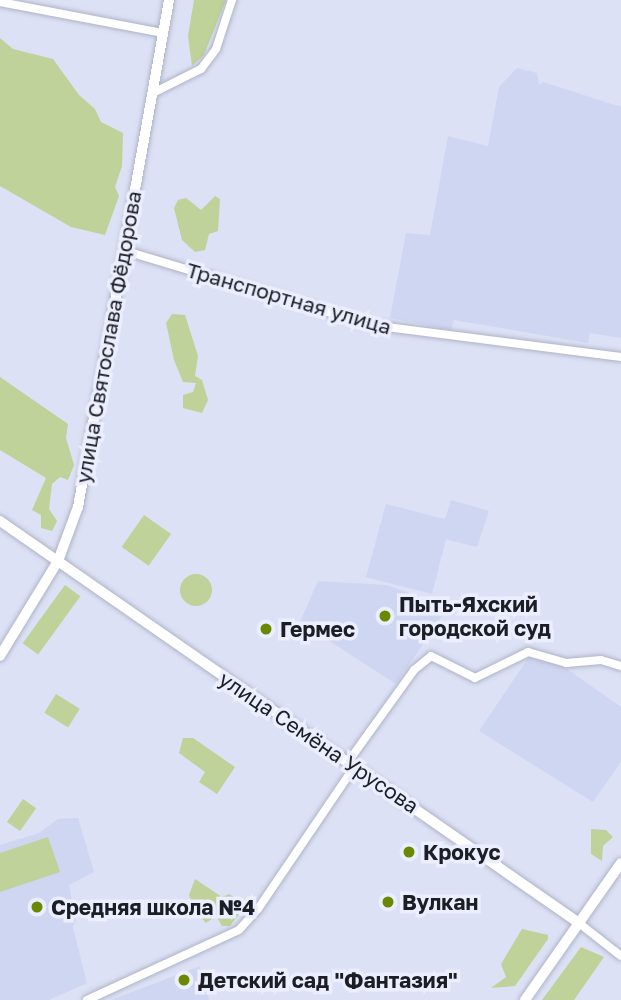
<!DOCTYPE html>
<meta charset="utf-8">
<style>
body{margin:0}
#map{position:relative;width:621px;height:1000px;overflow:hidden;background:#dce1f5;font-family:"Golos Text",sans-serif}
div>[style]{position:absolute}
.built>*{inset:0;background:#cfd6f1}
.green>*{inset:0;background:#bed299;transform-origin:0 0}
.round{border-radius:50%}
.roads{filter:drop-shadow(0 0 2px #aeb3c6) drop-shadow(0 0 2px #aeb3c6)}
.street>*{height:8px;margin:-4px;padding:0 4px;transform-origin:4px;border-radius:4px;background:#fff}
.secondary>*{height:10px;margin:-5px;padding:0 5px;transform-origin:5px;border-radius:5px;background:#fff}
.dots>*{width:19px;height:19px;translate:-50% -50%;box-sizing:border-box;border:4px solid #eaeefe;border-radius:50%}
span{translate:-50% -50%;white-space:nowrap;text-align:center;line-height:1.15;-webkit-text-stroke:7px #eaeefe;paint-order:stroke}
.street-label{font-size:21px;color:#1c1e25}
.poi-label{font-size:21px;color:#1c1e25;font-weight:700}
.left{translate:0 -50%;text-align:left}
</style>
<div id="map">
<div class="built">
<i style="clip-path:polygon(517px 68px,537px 73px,539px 85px,543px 82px,621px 107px,621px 338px,590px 333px,588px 343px,454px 320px,451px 330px,390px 318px,406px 233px,430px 235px,448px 136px,488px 146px,499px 87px)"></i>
<i style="clip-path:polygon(451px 500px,489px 511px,477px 547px,446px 539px,432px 594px,366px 577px,386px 504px,445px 519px)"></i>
<i style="clip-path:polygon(318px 581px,387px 585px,448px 607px,396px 684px,300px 622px)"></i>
<i style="clip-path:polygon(529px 657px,567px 669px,621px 707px,621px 762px,593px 802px,479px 731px)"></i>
<i style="clip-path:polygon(78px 818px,94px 872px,69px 885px,76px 919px,73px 927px,87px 983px,49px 1000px,0 1000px,0 845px,39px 833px,58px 819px)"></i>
<i style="clip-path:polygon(200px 966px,209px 1000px,111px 1000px)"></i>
</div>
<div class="green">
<i style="clip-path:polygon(194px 0,226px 0,204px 55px,192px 66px,188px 36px)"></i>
<i style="clip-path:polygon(0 38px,13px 49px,53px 59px,79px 95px,95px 109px,101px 122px,123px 133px,122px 166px,115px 187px,119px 196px,105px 235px,71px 227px,0 186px)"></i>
<i style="clip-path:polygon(215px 196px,220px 199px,218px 231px,209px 234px,205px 250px,195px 252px,182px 240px,174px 208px,178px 200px,186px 198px,201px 210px)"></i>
<i style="clip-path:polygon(172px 314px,185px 315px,198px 356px,195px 376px,202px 380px,208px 400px,202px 413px,183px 408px,183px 395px,193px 392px,196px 383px,183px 382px,174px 360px,166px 323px)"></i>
<i style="clip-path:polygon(0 377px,68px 424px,66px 438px,74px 465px,68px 480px,60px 477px,52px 484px,49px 509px,57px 521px,52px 531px,41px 528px,41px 515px,32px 510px,46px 478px,0 450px)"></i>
<i style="left:144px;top:515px;width:33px;height:39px;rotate:35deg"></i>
<i class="round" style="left:180px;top:574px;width:32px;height:32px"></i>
<i style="left:65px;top:585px;width:19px;height:72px;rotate:36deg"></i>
<i style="left:56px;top:694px;width:28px;height:22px;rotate:32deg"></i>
<i style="clip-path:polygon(183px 738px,193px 738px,235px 767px,217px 794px,199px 782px,205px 772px,179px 753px)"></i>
<i style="left:23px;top:799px;width:16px;height:28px;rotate:35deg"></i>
<i style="clip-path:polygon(591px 829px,606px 830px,613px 837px,603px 846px,602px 861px,591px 854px)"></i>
<i style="clip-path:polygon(48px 837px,60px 872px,0 892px,0 853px)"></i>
<i style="clip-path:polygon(195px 879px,222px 897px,229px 894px,239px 900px,241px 912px,230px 926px,222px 926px,216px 916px,206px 923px,194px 910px,189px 895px)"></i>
<i style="clip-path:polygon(522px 929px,548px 935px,548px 939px,515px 986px,491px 988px,506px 977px,501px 964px)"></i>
<i style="clip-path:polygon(581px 947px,604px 957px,574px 1000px,542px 1000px)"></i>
</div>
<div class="roads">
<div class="street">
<i style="left:0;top:2px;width:165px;rotate:10.8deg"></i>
<i style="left:151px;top:94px;width:56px;rotate:-26.6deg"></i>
<i style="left:201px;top:69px;width:25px;rotate:-53deg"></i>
<i style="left:216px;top:49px;width:52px;rotate:-71.9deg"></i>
<i style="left:126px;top:251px;width:256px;rotate:16.8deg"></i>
<i style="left:371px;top:325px;width:252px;rotate:7.3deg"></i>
<i style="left:348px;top:762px;width:113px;rotate:-54.3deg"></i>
<i style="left:414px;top:670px;width:22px;rotate:-39deg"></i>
<i style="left:431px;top:656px;width:49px;rotate:26.6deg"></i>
<i style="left:475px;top:678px;width:59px;rotate:-26.1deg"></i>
<i style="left:528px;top:652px;width:40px;rotate:16deg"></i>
<i style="left:566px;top:663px;width:35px;rotate:-5deg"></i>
<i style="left:601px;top:660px;width:21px;rotate:17deg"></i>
<i style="left:579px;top:923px;width:53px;rotate:38.2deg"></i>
<i style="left:87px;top:1000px;width:167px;rotate:-24.7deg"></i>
<i style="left:239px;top:930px;width:28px;rotate:-48deg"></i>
<i style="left:258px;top:909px;width:171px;rotate:-55.9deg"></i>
</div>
<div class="secondary">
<i style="left:0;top:521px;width:705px;rotate:34.77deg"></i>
<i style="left:0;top:656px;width:111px;rotate:-58.6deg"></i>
<i style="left:58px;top:561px;width:58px;rotate:-69.7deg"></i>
<i style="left:78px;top:507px;width:515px;rotate:-79.82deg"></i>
<i style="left:525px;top:1000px;width:167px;rotate:-55deg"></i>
</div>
</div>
<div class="dots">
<i style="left:385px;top:616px;background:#6a8801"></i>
<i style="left:266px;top:629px;background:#6a8801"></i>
<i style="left:409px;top:852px;background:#6a8801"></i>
<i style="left:388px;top:902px;background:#6a8801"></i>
<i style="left:37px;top:907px;background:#6a8801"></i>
<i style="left:184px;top:980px;background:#6a8801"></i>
</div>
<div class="street-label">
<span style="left:289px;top:298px;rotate:16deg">Транспортная улица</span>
<span style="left:108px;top:337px;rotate:-80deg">улица Святослава Фёдорова</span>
<span style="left:319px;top:742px;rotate:34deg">улица Семёна Урусова</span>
</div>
<div class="poi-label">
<span class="left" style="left:399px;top:616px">Пыть-Яхский<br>городской суд</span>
<span class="left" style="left:280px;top:629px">Гермес</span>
<span class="left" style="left:423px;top:852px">Крокус</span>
<span class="left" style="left:402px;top:902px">Вулкан</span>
<span class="left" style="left:51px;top:907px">Средняя школа №4</span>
<span class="left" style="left:198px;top:980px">Детский сад "Фантазия"</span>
</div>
</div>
